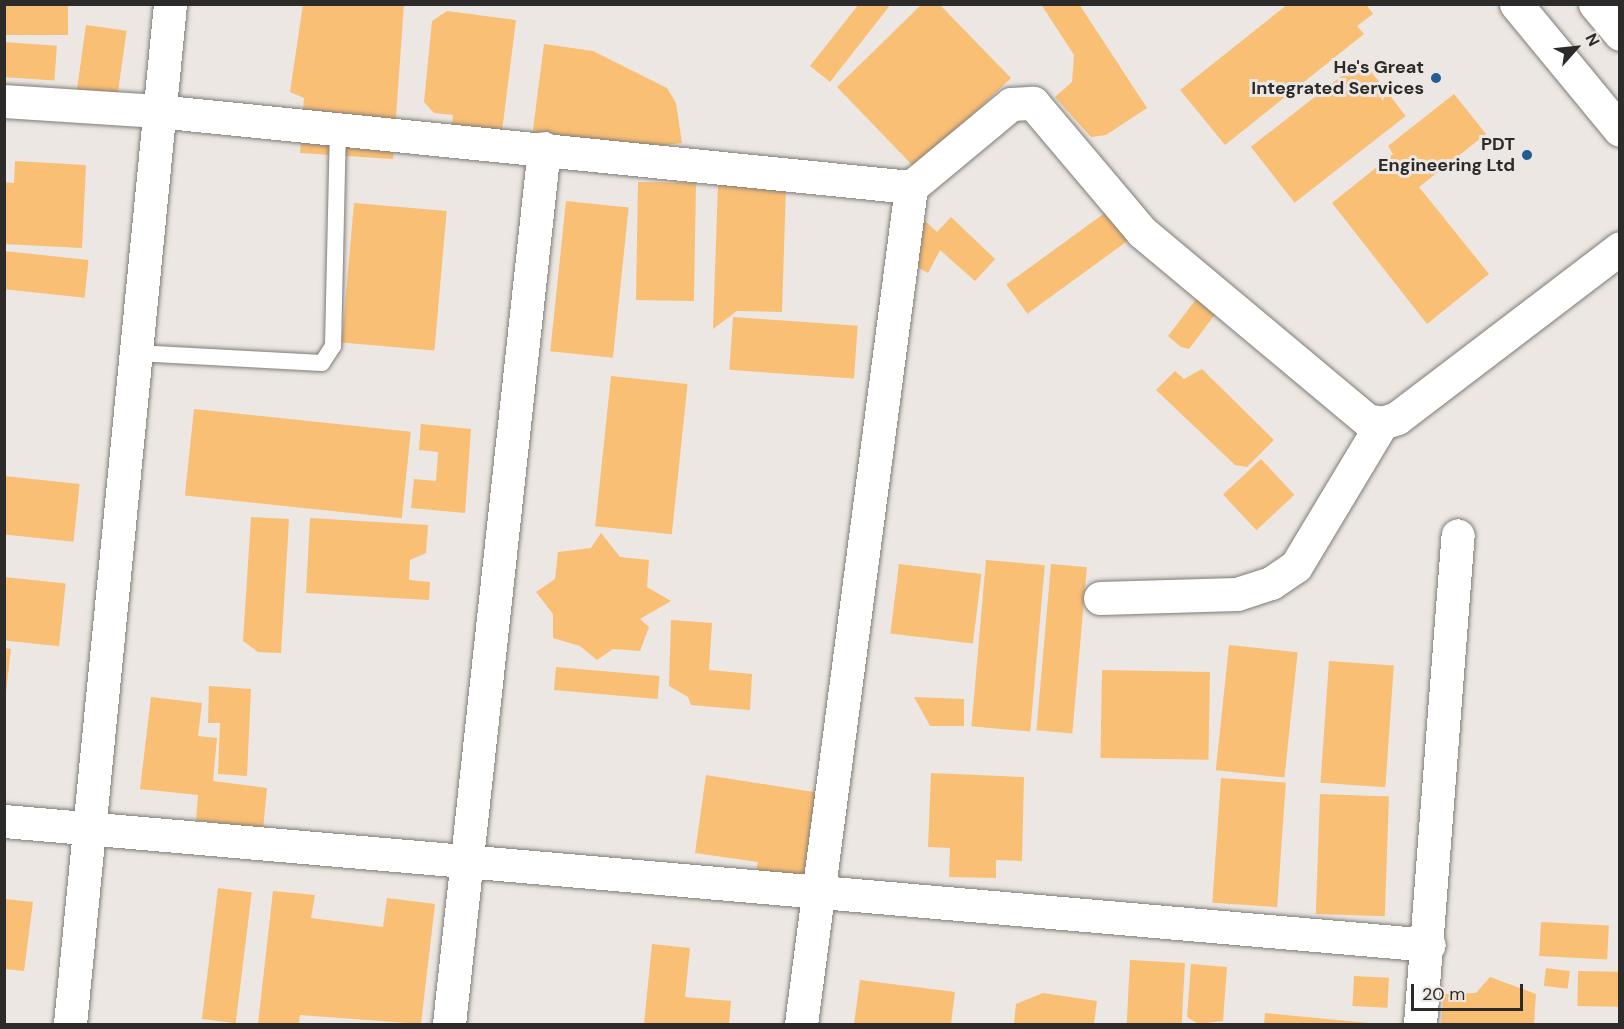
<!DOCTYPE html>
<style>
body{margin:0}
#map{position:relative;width:1624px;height:1029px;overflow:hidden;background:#ece7e2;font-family:"DM Sans",sans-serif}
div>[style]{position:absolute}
.building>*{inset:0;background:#f9bf75;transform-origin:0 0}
.roads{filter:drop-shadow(0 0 2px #807c77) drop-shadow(0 0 2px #807c77)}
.lane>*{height:16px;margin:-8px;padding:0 8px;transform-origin:8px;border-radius:8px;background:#fff}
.street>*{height:33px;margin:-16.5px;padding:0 16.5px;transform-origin:16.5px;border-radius:16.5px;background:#fff}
.highway>*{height:33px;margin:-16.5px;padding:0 16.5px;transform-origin:16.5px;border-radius:16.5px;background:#fff}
.dots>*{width:16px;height:16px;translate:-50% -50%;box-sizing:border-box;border:3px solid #ece7e2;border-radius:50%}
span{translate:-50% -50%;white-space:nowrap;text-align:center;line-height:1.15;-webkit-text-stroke:6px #ece7e2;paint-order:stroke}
.poi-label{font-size:18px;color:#2d2b29;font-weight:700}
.right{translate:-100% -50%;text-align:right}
.frame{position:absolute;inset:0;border:6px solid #2d2b29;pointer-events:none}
.north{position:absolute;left:1546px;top:18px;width:60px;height:60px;-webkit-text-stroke:4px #ece7e2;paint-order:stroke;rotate:63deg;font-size:16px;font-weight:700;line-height:24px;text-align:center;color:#2d2b29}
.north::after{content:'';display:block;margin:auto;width:21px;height:27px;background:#2d2b29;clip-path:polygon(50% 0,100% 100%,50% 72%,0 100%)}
.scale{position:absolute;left:1411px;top:984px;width:112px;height:27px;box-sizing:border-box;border:3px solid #2d2b29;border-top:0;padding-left:8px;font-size:18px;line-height:21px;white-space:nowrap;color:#2d2b29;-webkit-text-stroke:4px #ece7e2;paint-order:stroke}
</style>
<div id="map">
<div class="building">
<i style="left:4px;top:4px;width:64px;height:31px"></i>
<i style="clip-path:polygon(303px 4px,404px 4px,393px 159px,300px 153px,304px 98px,290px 92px)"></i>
<i style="clip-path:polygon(859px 4px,891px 4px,830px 82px,810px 66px)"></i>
<i style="clip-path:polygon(922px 4px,939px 4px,1011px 78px,916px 169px,837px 87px)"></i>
<i style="clip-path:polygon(1041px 4px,1079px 4px,1147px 108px,1106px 135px,1091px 137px,1055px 97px,1072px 82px,1074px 55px)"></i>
<i style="clip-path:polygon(1288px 4px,1366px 4px,1373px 14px,1357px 26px,1364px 34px,1225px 145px,1180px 90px)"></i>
<i style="clip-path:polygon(447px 11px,516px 20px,501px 139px,451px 132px,453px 115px,434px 113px,424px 102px,432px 21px)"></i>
<i style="left:86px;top:25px;width:41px;height:68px;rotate:8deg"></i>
<i style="left:4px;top:42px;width:53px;height:35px;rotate:4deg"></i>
<i style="clip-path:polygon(544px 44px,593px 51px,667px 88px,676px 103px,682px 143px,596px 154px,531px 145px)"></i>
<i style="left:1362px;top:60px;width:71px;height:141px;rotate:52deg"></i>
<i style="clip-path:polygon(1454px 94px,1486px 134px,1419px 187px,1489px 274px,1427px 324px,1332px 203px,1393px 154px,1388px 146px)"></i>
<i style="clip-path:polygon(15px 161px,86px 165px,82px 248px,4px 244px,4px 182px,14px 183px)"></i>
<i style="left:638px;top:182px;width:58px;height:118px;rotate:1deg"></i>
<i style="clip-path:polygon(718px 184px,786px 186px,782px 312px,737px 311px,713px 329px)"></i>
<i style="left:566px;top:201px;width:63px;height:151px;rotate:6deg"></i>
<i style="left:354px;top:203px;width:93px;height:140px;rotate:5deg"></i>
<i style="left:1113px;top:207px;width:36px;height:132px;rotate:54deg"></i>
<i style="clip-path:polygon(921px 217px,937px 232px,951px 217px,995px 259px,975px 281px,940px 250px,928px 273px,892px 253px)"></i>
<i style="left:4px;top:251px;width:85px;height:38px;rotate:6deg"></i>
<i style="clip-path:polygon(1200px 294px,1219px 309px,1189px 349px,1181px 347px,1168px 336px)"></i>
<i style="left:733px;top:317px;width:125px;height:53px;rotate:4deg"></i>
<i style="clip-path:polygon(1202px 369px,1274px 440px,1247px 467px,1235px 465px,1156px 390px,1175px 371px,1184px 379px)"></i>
<i style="left:611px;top:376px;width:77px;height:151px;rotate:6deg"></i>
<i style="left:194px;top:409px;width:218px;height:87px;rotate:6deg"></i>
<i style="clip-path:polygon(421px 424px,471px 429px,465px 513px,411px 508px,414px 479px,436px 481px,438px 452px,419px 450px)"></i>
<i style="left:1261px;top:459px;width:49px;height:52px;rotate:47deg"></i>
<i style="left:4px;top:476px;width:76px;height:58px;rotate:6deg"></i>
<i style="clip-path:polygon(251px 517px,289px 519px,281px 653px,258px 652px,243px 641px)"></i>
<i style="clip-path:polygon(310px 518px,428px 525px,426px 553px,410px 560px,409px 580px,430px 582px,429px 600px,306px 593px)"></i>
<i style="clip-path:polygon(601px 533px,620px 557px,649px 560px,647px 587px,671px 601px,640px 619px,649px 627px,640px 651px,613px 649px,597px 660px,580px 646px,553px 638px,553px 614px,536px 592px,555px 579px,558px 552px,591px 548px)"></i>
<i style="left:986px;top:560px;width:59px;height:167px;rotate:5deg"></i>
<i style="left:899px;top:564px;width:83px;height:70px;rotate:7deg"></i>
<i style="left:1051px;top:564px;width:36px;height:167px;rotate:5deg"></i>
<i style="left:4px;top:577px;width:62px;height:63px;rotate:6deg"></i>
<i style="clip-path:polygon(671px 620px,712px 623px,709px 670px,752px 674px,750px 710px,691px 705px,688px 697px,669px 686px)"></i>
<i style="left:1229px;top:645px;width:69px;height:126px;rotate:6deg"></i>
<i style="clip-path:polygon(5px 648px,11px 649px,6px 692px,5px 692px)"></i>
<i style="left:1329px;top:661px;width:65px;height:122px;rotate:4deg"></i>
<i style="left:556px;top:667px;width:104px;height:23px;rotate:5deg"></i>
<i style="left:1102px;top:670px;width:108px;height:88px;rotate:1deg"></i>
<i style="clip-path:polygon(209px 686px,251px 689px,247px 776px,218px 774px,220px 723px,208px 723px)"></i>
<i style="clip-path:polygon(151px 697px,202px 703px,198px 736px,217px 738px,213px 781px,267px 788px,263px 829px,196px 820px,198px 795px,140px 789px)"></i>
<i style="clip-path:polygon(914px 697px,964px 699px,964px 726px,930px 726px)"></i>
<i style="clip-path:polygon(931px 773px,1024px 777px,1022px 861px,996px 860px,996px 878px,949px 877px,950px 848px,928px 847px)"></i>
<i style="clip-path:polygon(706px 775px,820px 793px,805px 890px,754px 882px,758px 862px,695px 853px)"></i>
<i style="left:1221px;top:778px;width:65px;height:125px;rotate:4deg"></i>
<i style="left:1320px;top:794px;width:69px;height:120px;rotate:2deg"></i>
<i style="left:218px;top:888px;width:34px;height:132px;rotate:7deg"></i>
<i style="clip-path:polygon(273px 891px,315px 895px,311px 918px,383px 927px,387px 898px,435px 904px,421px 1024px,300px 1015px,299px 1024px,258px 1024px)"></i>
<i style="clip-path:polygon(5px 899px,33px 902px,24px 971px,4px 969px)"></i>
<i style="left:1541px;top:922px;width:68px;height:34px;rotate:3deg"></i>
<i style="clip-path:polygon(652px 944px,690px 948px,685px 997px,731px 1001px,729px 1024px,644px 1024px)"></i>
<i style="left:1130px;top:960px;width:55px;height:64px;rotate:3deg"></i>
<i style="clip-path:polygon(1191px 964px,1227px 967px,1223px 1021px,1198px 1024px,1187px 1017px)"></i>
<i style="left:1546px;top:968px;width:24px;height:18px;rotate:7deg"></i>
<i style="left:1578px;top:971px;width:42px;height:35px;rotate:1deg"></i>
<i style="left:1354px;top:976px;width:35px;height:30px;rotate:3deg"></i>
<i style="clip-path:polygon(1490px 977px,1536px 994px,1534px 1024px,1441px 1024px,1444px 994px,1476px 993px)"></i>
<i style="clip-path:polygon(860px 980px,955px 992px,951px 1024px,854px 1024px)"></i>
<i style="clip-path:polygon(1043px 993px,1097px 1001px,1094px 1024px,1014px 1024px,1016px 1004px)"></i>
<i style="clip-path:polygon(1265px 1013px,1369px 1023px,1369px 1024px,1264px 1024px)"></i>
</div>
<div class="roads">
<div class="lane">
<i style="left:136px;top:353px;width:186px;rotate:3.1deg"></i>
<i style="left:322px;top:363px;width:20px;rotate:-57deg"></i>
<i style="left:333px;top:346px;width:218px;rotate:-88.7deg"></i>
</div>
<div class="street">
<i style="left:4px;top:101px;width:153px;rotate:3.7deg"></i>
<i style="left:157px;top:111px;width:758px;rotate:5.76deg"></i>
<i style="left:1100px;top:598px;width:137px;rotate:-1.7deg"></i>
<i style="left:1237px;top:594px;width:36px;rotate:-18deg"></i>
<i style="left:1271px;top:583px;width:30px;rotate:-34deg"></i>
<i style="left:1296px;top:566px;width:167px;rotate:-59deg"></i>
<i style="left:4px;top:821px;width:1430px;rotate:4.97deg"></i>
<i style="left:70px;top:1024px;width:1025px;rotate:-84.4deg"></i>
<i style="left:449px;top:1024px;width:881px;rotate:-83.81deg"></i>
<i style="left:801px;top:1024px;width:844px;rotate:-82.51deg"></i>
<i style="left:911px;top:187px;width:130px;rotate:-39.7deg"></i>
<i style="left:1011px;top:104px;width:22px;rotate:-3deg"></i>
<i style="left:1033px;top:103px;width:169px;rotate:49.8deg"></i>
<i style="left:1142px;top:232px;width:293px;rotate:39.9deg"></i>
<i style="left:1367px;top:420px;width:15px;rotate:11deg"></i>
<i style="left:1382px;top:423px;width:16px;rotate:-18deg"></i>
<i style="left:1397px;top:418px;width:280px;rotate:-37.3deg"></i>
<i style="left:1420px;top:1024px;width:490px;rotate:-85.6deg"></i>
</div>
<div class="highway">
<i style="left:1516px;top:4px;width:163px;rotate:50.5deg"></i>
<i style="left:1595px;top:4px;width:39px;rotate:50deg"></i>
</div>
</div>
<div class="dots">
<i style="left:1436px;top:78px;background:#235c93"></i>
<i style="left:1527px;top:155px;background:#235c93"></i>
</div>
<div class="poi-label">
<span class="right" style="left:1424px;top:78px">He's Great<br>Integrated Services</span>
<span class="right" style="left:1515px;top:155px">PDT<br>Engineering Ltd</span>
</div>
<div class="frame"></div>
<div class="north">N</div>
<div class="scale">20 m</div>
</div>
